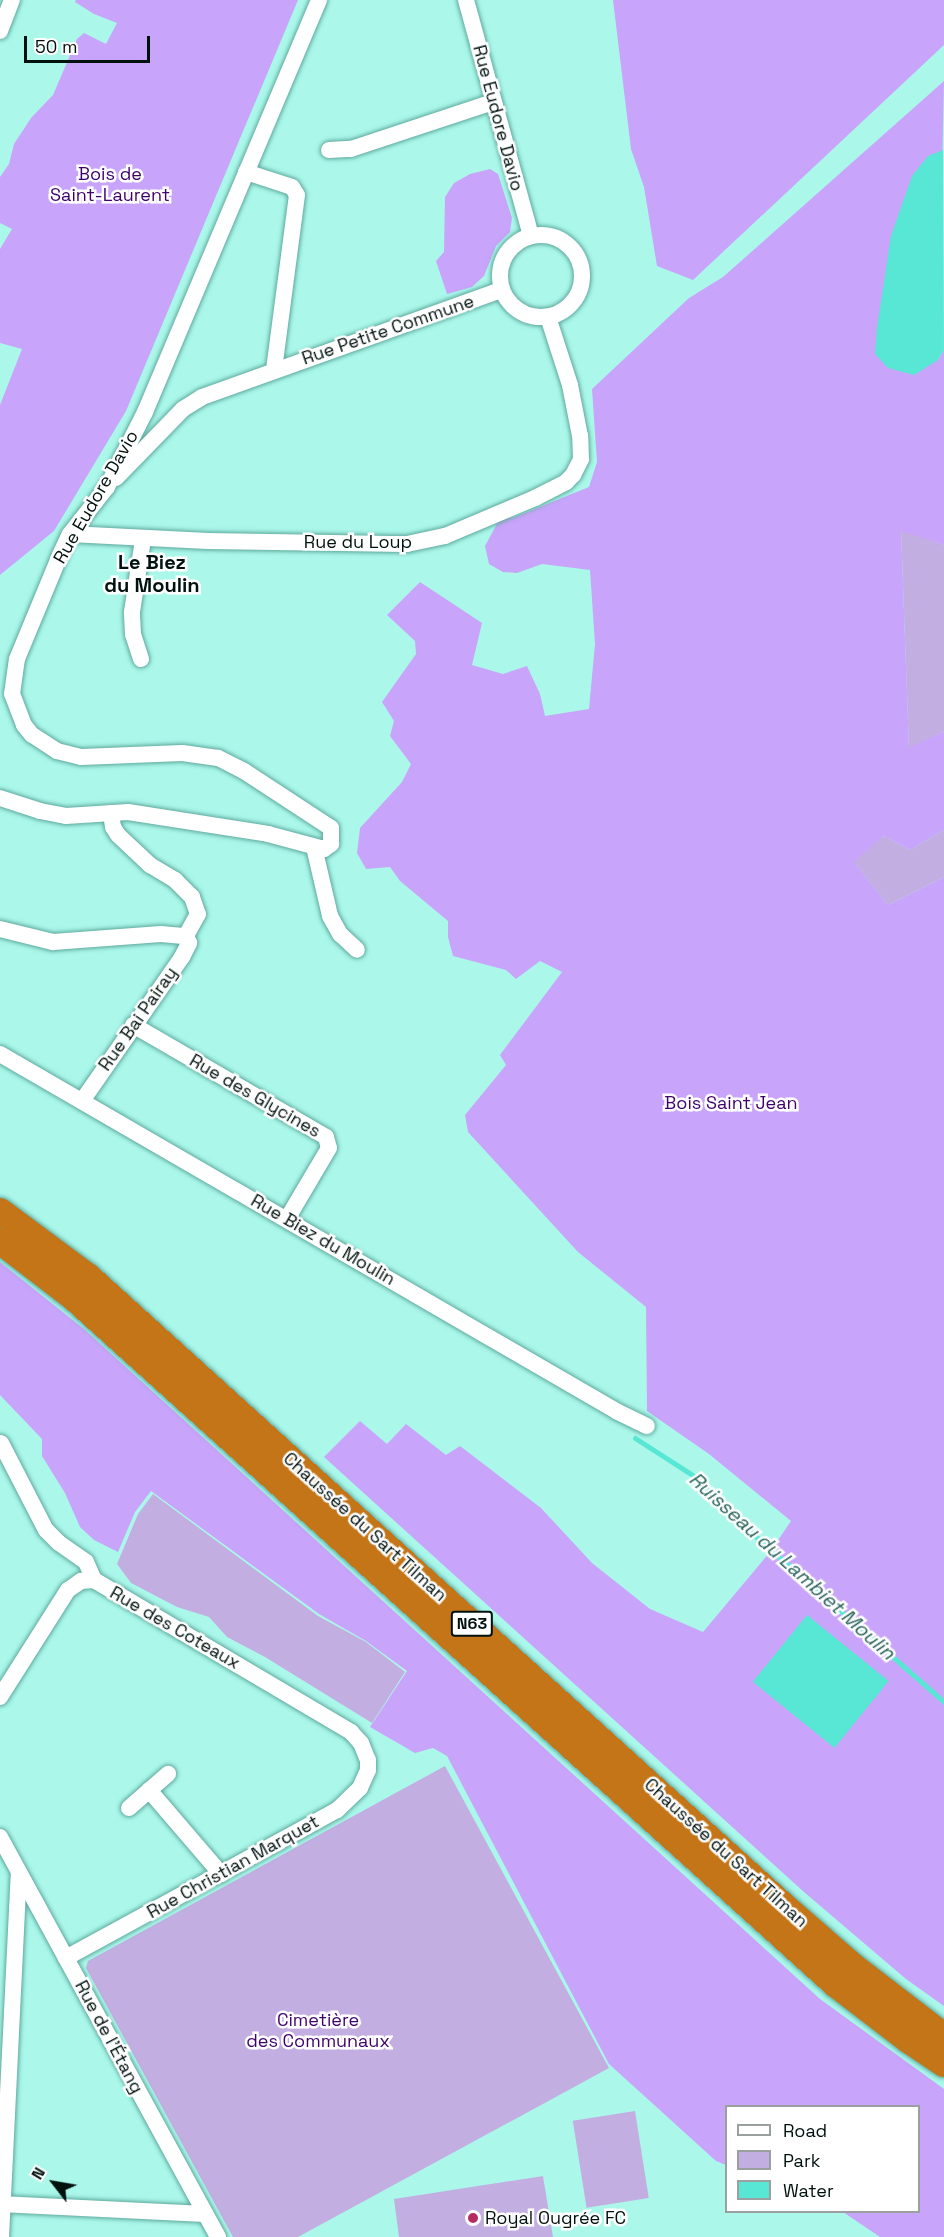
<!DOCTYPE html>
<meta charset="utf-8">
<style>
body{margin:0}
#map{position:relative;width:944px;height:2237px;overflow:hidden;background:#abf8eb;font-family:"Space Grotesk",sans-serif}
div>[style]{position:absolute}
.green>*{inset:0;background:#c3aee2;transform-origin:0 0}
.forest>*{inset:0;background:#c8a4fa}
.water>*{inset:0;background:#57e7d4;transform-origin:0 0}
.stream>*{height:5px;margin:-2.5px;padding:0 2.5px;transform-origin:2.5px;border-radius:2.5px;background:#57e7d4}
.roads{filter:drop-shadow(0 0 2px #5fa99e) drop-shadow(0 0 2px #5fa99e)}
.minor>*{height:16px;margin:-8px;padding:0 8px;transform-origin:8px;border-radius:8px;background:#fff}
.minor>.ring{margin:-8px;padding:0;box-sizing:content-box;background:none;border:16px solid #fff;border-radius:50%}
.highway>*{height:26px;margin:-13px;padding:0 13px;transform-origin:13px;border-radius:13px;background:#c47517}
.dots>*{width:16px;height:16px;translate:-50% -50%;box-sizing:border-box;border:3px solid #fff;border-radius:50%}
span{translate:-50% -50%;white-space:nowrap;text-align:center;line-height:1.15;-webkit-text-stroke:5px #fff;paint-order:stroke}
.shield-label span{padding:2px 4px;background:#fff;border:2px solid;border-radius:4px;-webkit-text-stroke-width:0}
.shield-label{font-size:16px;color:#00110e;font-weight:700}
.street-label{font-size:18px;color:#00110e}
.park-label{font-size:18px;color:#3f026c}
.poi-label{font-size:18px;color:#00110e}
.left{translate:0 -50%;text-align:left}
.neighbourhood-label{font-size:20px;color:#00110e;font-weight:700}
.water-label{font-size:20px;color:#28635b;font-style:italic}
.legend{position:absolute;left:725px;top:2105px;width:195px;height:108px;box-sizing:border-box;background:#fff;border:2px solid #99a09f;margin:0;padding:8px 10px;list-style:none;font-size:18px;color:#00110e}
.legend li{display:flex;align-items:center;gap:12px;height:30px}
.legend b{width:30px;border:2px solid #99a09f}
.north{position:absolute;left:24px;top:2153px;width:60px;height:60px;-webkit-text-stroke:4px #fff;paint-order:stroke;rotate:301deg;font-size:16px;font-weight:700;line-height:24px;text-align:center;color:#00110e}
.north::after{content:'';display:block;margin:auto;width:21px;height:27px;background:#00110e;clip-path:polygon(50% 0,100% 100%,50% 72%,0 100%)}
.scale{position:absolute;left:24px;top:36px;width:126px;height:27px;box-sizing:border-box;border:3px solid #00110e;border-top:0;padding-left:8px;font-size:18px;line-height:21px;white-space:nowrap;color:#00110e;-webkit-text-stroke:4px #fff;paint-order:stroke}
</style>
<div id="map">
<div class="green">
<i style="clip-path:polygon(901px 530px,944px 545px,944px 731px,909px 749px)"></i>
<i style="clip-path:polygon(944px 830px,944px 877px,888px 905px,853px 861px,884px 836px,910px 850px)"></i>
<i style="clip-path:polygon(153px 1494px,318px 1616px,366px 1642px,405px 1672px,372px 1723px,265px 1657px,227px 1637px,209px 1617px,177px 1607px,131px 1583px,117px 1564px,138px 1514px)"></i>
<i style="clip-path:polygon(445px 1766px,609px 2068px,298px 2237px,233px 2237px,86px 1968px,88px 1961px)"></i>
<i style="left:635px;top:2111px;width:88px;height:63px;rotate:81deg"></i>
<i style="clip-path:polygon(543px 2176px,553px 2237px,399px 2237px,394px 2199px)"></i>
</div>
<div class="forest">
<i style="clip-path:polygon(76px 0,298px 0,126px 411px,54px 531px,0 575px,0 405px,22px 349px,0 343px,0 249px,12px 229px,0 223px,0 177px,9px 164px,14px 144px,31px 118px,53px 95px,77px 39px,84px 33px,106px 44px,117px 23px,94px 14px,75px 2px)"></i>
<i style="clip-path:polygon(613px 0,944px 0,944px 45px,693px 280px,657px 266px,644px 187px,631px 149px)"></i>
<i style="clip-path:polygon(944px 81px,938px 360px,944px 350px,944px 545px,901px 531px,909px 748px,944px 731px,944px 830px,910px 850px,884px 836px,854px 862px,888px 905px,944px 877px,944px 2006px,906px 1979px,804px 1892px,324px 1457px,360px 1421px,387px 1444px,406px 1424px,446px 1455px,460px 1446px,541px 1508px,592px 1563px,650px 1609px,703px 1632px,770px 1552px,791px 1521px,709px 1454px,647px 1411px,646px 1307px,578px 1252px,468px 1132px,465px 1115px,506px 1065px,500px 1055px,562px 972px,540px 961px,516px 979px,506px 970px,453px 956px,448px 937px,448px 921px,400px 881px,390px 867px,366px 869px,357px 853px,360px 828px,402px 782px,411px 764px,390px 736px,394px 721px,382px 702px,416px 654px,415px 641px,387px 615px,420px 582px,482px 623px,472px 665px,503px 674px,527px 666px,540px 694px,545px 716px,589px 709px,595px 644px,590px 570px,542px 564px,517px 573px,503px 572px,489px 564px,485px 546px,499px 520px,515px 517px,589px 487px,597px 462px,592px 389px,689px 298px,723px 277px)"></i>
<i style="clip-path:polygon(490px 169px,498px 174px,512px 218px,510px 232px,496px 246px,484px 276px,472px 287px,447px 294px,436px 261px,444px 252px,445px 197px,454px 183px,470px 174px)"></i>
<i style="clip-path:polygon(0 1262px,84px 1329px,820px 1999px,944px 2089px,944px 2237px,880px 2237px,843px 2212px,918px 2212px,918px 2106px,726px 2106px,726px 2165px,716px 2161px,609px 2064px,447px 1756px,433px 1748px,415px 1753px,370px 1727px,407px 1671px,366px 1641px,319px 1614px,151px 1491px,135px 1512px,118px 1552px,94px 1540px,80px 1527px,65px 1493px,42px 1456px,42px 1439px,0 1395px)"></i>
</div>
<div class="water">
<i style="clip-path:polygon(943px 150px,944px 350px,938px 360px,914px 375px,888px 368px,875px 354px,877px 328px,891px 236px,912px 176px,928px 156px)"></i>
<i style="left:807px;top:1615px;width:105px;height:86px;rotate:39deg"></i>
</div>
<div class="stream">
<i style="left:635px;top:1438px;width:70px;rotate:32.8deg"></i>
<i style="left:694px;top:1476px;width:84px;rotate:44.5deg"></i>
<i style="left:754px;top:1535px;width:253px;rotate:41.3deg"></i>
</div>
<div class="roads">
<div class="minor">
<i style="left:466px;top:0;width:245px;rotate:74.6deg"></i>
<i style="left:0;top:31px;width:33px;rotate:-69deg"></i>
<i style="left:329px;top:150px;width:22px;rotate:-3deg"></i>
<i style="left:351px;top:149px;width:150px;rotate:-18.3deg"></i>
<i style="left:246px;top:172px;width:48px;rotate:18.1deg"></i>
<i style="left:292px;top:187px;width:9px;rotate:58deg"></i>
<i style="left:297px;top:195px;width:177px;rotate:97.5deg"></i>
<i class="ring" style="left:500px;top:235px;width:66px;height:66px"></i>
<i style="left:116px;top:478px;width:96px;rotate:-45.8deg"></i>
<i style="left:183px;top:409px;width:22px;rotate:-32deg"></i>
<i style="left:202px;top:397px;width:318px;rotate:-19.7deg"></i>
<i style="left:70px;top:534px;width:138px;rotate:2.9deg"></i>
<i style="left:208px;top:541px;width:199px;rotate:0.9deg"></i>
<i style="left:407px;top:544px;width:39px;rotate:-12deg"></i>
<i style="left:445px;top:536px;width:98px;rotate:-22.9deg"></i>
<i style="left:535px;top:498px;width:35px;rotate:-27deg"></i>
<i style="left:566px;top:482px;width:10px;rotate:-45deg"></i>
<i style="left:573px;top:475px;width:18px;rotate:-63deg"></i>
<i style="left:581px;top:459px;width:23px;rotate:-92deg"></i>
<i style="left:580px;top:436px;width:52px;rotate:-101.1deg"></i>
<i style="left:570px;top:385px;width:71px;rotate:-107.9deg"></i>
<i style="left:141px;top:659px;width:26px;rotate:-108deg"></i>
<i style="left:133px;top:634px;width:22px;rotate:-93deg"></i>
<i style="left:132px;top:612px;width:74px;rotate:-81.4deg"></i>
<i style="left:0;top:798px;width:42px;rotate:18deg"></i>
<i style="left:40px;top:811px;width:26px;rotate:11deg"></i>
<i style="left:66px;top:816px;width:62px;rotate:-3.7deg"></i>
<i style="left:128px;top:812px;width:142px;rotate:8.9deg"></i>
<i style="left:268px;top:834px;width:58px;rotate:15deg"></i>
<i style="left:324px;top:849px;width:9px;rotate:-36deg"></i>
<i style="left:331px;top:844px;width:16px;rotate:-90deg"></i>
<i style="left:331px;top:828px;width:104px;rotate:-146.8deg"></i>
<i style="left:244px;top:771px;width:29px;rotate:-153deg"></i>
<i style="left:218px;top:758px;width:36px;rotate:-172deg"></i>
<i style="left:182px;top:753px;width:101px;rotate:177.7deg"></i>
<i style="left:81px;top:757px;width:25px;rotate:-166deg"></i>
<i style="left:57px;top:751px;width:30px;rotate:-147deg"></i>
<i style="left:32px;top:735px;width:13px;rotate:-129deg"></i>
<i style="left:24px;top:725px;width:33px;rotate:-111deg"></i>
<i style="left:12px;top:694px;width:35px;rotate:-82deg"></i>
<i style="left:17px;top:659px;width:113px;rotate:-67.5deg"></i>
<i style="left:60px;top:555px;width:23px;rotate:-65deg"></i>
<i style="left:70px;top:534px;width:60px;rotate:-51.8deg"></i>
<i style="left:107px;top:487px;width:84px;rotate:-63.1deg"></i>
<i style="left:145px;top:412px;width:447px;rotate:-67.1deg"></i>
<i style="left:111px;top:813px;width:14px;rotate:82deg"></i>
<i style="left:113px;top:827px;width:9px;rotate:58deg"></i>
<i style="left:118px;top:835px;width:44px;rotate:43.2deg"></i>
<i style="left:150px;top:865px;width:29px;rotate:31deg"></i>
<i style="left:175px;top:880px;width:24px;rotate:45deg"></i>
<i style="left:192px;top:897px;width:18px;rotate:71deg"></i>
<i style="left:198px;top:914px;width:25px;rotate:119deg"></i>
<i style="left:314px;top:847px;width:71px;rotate:76.9deg"></i>
<i style="left:330px;top:916px;width:21px;rotate:61deg"></i>
<i style="left:340px;top:934px;width:23px;rotate:43deg"></i>
<i style="left:0;top:929px;width:55px;rotate:13.8deg"></i>
<i style="left:53px;top:942px;width:108px;rotate:-4.2deg"></i>
<i style="left:161px;top:934px;width:25px;rotate:5deg"></i>
<i style="left:133px;top:1025px;width:223px;rotate:30.1deg"></i>
<i style="left:326px;top:1137px;width:11px;rotate:75deg"></i>
<i style="left:329px;top:1148px;width:82px;rotate:120.6deg"></i>
<i style="left:0;top:1054px;width:714px;rotate:30.08deg"></i>
<i style="left:618px;top:1412px;width:32px;rotate:26deg"></i>
<i style="left:82px;top:1101px;width:175px;rotate:-55.2deg"></i>
<i style="left:182px;top:957px;width:16px;rotate:-63deg"></i>
<i style="left:189px;top:943px;width:8px;rotate:-113deg"></i>
<i style="left:1px;top:1443px;width:98px;rotate:62.7deg"></i>
<i style="left:46px;top:1530px;width:18px;rotate:45deg"></i>
<i style="left:59px;top:1543px;width:33px;rotate:35deg"></i>
<i style="left:86px;top:1562px;width:20px;rotate:66deg"></i>
<i style="left:94px;top:1580px;width:299px;rotate:30.6deg"></i>
<i style="left:351px;top:1732px;width:15px;rotate:48deg"></i>
<i style="left:361px;top:1743px;width:18px;rotate:68deg"></i>
<i style="left:368px;top:1760px;width:10px;rotate:90deg"></i>
<i style="left:368px;top:1770px;width:20px;rotate:114deg"></i>
<i style="left:360px;top:1788px;width:32px;rotate:136deg"></i>
<i style="left:337px;top:1810px;width:309px;rotate:151.4deg"></i>
<i style="left:0;top:1697px;width:127px;rotate:-57.6deg"></i>
<i style="left:68px;top:1590px;width:16px;rotate:-35deg"></i>
<i style="left:81px;top:1581px;width:13px;rotate:-4deg"></i>
<i style="left:149px;top:1790px;width:111px;rotate:49.4deg"></i>
<i style="left:129px;top:1808px;width:52px;rotate:-41.1deg"></i>
<i style="left:0;top:1837px;width:456px;rotate:61.4deg"></i>
<i style="left:0;top:2204px;width:205px;rotate:2.8deg"></i>
<i style="left:1px;top:2237px;width:364px;rotate:-87.2deg"></i>
</div>
<div class="highway">
<i style="left:0;top:1211px;width:111px;rotate:36.6deg"></i>
<i style="left:89px;top:1277px;width:936px;rotate:42.14deg"></i>
<i style="left:783px;top:1905px;width:93px;rotate:41.1deg"></i>
<i style="left:853px;top:1966px;width:115px;rotate:37.6deg"></i>
<i style="left:0;top:1241px;width:93px;rotate:37.6deg"></i>
<i style="left:74px;top:1298px;width:1025px;rotate:42.03deg"></i>
<i style="left:835px;top:1984px;width:92px;rotate:37.5deg"></i>
<i style="left:908px;top:2040px;width:43px;rotate:33.7deg"></i>
</div>
</div>
<div class="dots">
<i style="left:473px;top:2218px;background:#b72b60"></i>
</div>
<div class="shield-label">
<span style="left:472px;top:1624px">N63</span>
</div>
<div class="street-label">
<span style="left:498px;top:118px;rotate:75deg">Rue Eudore Davio</span>
<span style="left:388px;top:330px;rotate:-19deg">Rue Petite Commune</span>
<span style="left:96px;top:497px;rotate:-60deg">Rue Eudore Davio</span>
<span style="left:358px;top:542px">Rue du Loup</span>
<span style="left:138px;top:1019px;rotate:-55deg">Rue Bai Pairay</span>
<span style="left:255px;top:1096px;rotate:30deg">Rue des Glycines</span>
<span style="left:323px;top:1240px;rotate:30deg">Rue Biez du Moulin</span>
<span style="left:365px;top:1527px;rotate:42deg">Chaussée du Sart Tilman</span>
<span style="left:175px;top:1628px;rotate:30deg">Rue des Coteaux</span>
<span style="left:726px;top:1853px;rotate:42deg">Chaussée du Sart Tilman</span>
<span style="left:233px;top:1867px;rotate:-29deg">Rue Christian Marquet</span>
<span style="left:109px;top:2037px;rotate:62deg">Rue de l'Étang</span>
</div>
<div class="park-label">
<span style="left:110px;top:185px">Bois de<br>Saint-Laurent</span>
<span style="left:731px;top:1103px">Bois Saint Jean</span>
<span style="left:318px;top:2031px">Cimetière<br>des Communaux</span>
</div>
<div class="poi-label">
<span class="left" style="left:485px;top:2218px">Royal Ougrée FC</span>
</div>
<div class="neighbourhood-label">
<span style="left:152px;top:574px">Le Biez<br>du Moulin</span>
</div>
<div class="water-label">
<span style="left:792px;top:1566px;rotate:42deg">Ruisseau du Lambiet Moulin</span>
</div>
<ul class="legend">
<li><b style="height:8px;background:#fff"></b>Road</li>
<li><b style="height:16px;background:#c3aee2"></b>Park</li>
<li><b style="height:16px;background:#57e7d4"></b>Water</li>
</ul>
<div class="north">N</div>
<div class="scale">50 m</div>
</div>
